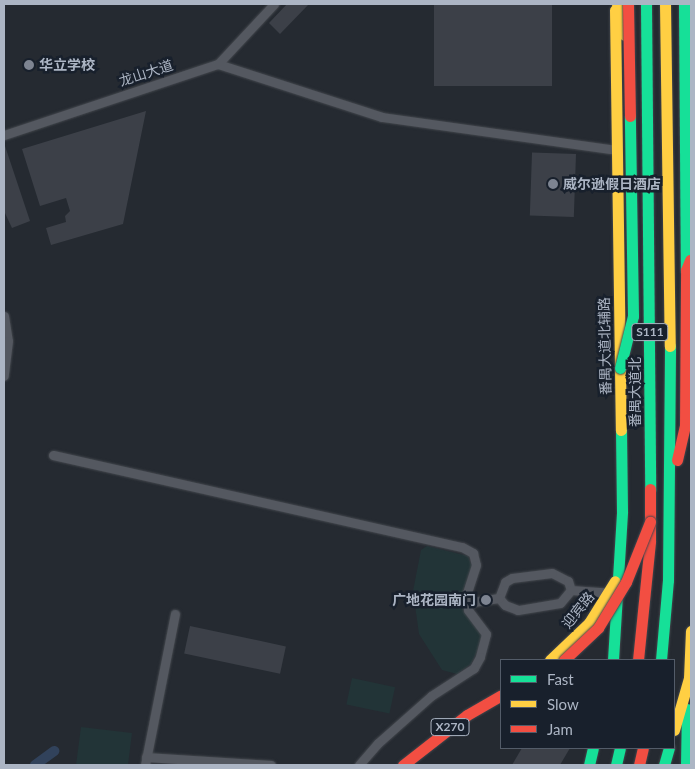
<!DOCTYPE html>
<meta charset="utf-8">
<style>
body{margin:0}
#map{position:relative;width:695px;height:769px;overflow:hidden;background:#252a31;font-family:Lato,"Noto Sans SC",sans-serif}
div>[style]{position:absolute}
.green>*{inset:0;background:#223437;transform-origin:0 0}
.canal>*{height:10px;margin:-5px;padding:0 5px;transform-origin:5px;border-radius:5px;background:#31425b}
.building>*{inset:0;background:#3c4048;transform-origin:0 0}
.roads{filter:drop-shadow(0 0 1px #42464c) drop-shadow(0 0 1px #42464c)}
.street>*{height:9px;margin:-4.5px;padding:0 4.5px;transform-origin:4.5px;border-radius:4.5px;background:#545860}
.fast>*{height:11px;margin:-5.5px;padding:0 5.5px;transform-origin:5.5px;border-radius:5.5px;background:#16e098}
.slow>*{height:11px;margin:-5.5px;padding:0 5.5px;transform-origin:5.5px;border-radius:5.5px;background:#ffcf43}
.jam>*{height:11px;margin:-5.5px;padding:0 5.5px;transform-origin:5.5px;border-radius:5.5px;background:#f24e42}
.bridges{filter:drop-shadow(0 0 1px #42464e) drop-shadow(0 0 1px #42464e)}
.fast-bridge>*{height:11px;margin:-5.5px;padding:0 5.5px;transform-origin:5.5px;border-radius:5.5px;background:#16e098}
.jam-bridge>*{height:11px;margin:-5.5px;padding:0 5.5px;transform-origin:5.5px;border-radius:5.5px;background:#f24e42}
.dots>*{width:14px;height:14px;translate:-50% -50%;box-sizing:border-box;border:2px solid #18202c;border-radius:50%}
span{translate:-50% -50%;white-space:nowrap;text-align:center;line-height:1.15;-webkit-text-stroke:5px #18202c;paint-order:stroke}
.shield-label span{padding:1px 4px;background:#18202c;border:1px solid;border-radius:4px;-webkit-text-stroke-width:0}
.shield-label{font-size:12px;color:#acb5c4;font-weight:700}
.poi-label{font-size:14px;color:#acb5c4;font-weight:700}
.left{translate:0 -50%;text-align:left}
.right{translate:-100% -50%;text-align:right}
.street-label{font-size:14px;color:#acb5c4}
.frame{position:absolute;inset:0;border:5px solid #acb5c4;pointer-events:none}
.legend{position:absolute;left:500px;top:659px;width:175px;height:90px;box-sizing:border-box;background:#18202c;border:1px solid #535c69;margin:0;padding:6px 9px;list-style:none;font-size:15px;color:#acb5c4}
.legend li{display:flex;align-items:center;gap:10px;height:25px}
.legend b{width:25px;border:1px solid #535c69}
</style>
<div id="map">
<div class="green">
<i style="clip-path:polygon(427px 546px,468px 556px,472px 567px,461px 596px,466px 614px,481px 634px,481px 644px,471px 664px,457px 674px,442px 670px,419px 634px,413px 591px,421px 550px)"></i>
<i style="left:352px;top:678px;width:44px;height:27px;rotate:12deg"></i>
<i style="clip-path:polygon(81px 727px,132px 733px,128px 765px,76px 765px)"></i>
</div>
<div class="canal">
<i style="left:35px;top:765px;width:24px;rotate:-36deg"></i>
</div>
<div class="building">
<i style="clip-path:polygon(287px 4px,309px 4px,280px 34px,269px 23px)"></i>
<i style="left:434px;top:4px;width:118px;height:82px"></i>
<i style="clip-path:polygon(146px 111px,123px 224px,51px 245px,46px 228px,66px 222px,65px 216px,70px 211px,66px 198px,40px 206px,22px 149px)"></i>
<i style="clip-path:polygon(5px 146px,30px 221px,12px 228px,4px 211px)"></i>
<i style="left:576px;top:154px;width:63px;height:44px;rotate:92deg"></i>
<i style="left:190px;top:626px;width:98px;height:28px;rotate:12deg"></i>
<i style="clip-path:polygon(522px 748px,570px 748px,560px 765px,512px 765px)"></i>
</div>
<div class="roads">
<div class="street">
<i style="left:218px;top:64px;width:172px;rotate:17.9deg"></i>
<i style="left:382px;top:117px;width:237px;rotate:8deg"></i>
<i style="left:4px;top:135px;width:225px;rotate:-18.4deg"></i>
<i style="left:218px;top:64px;width:82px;rotate:-47deg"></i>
<i style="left:4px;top:316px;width:25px;rotate:81deg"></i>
<i style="left:8px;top:341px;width:35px;rotate:97deg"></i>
<i style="left:53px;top:455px;width:419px;rotate:12.7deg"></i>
<i style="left:462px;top:547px;width:13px;rotate:29deg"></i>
<i style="left:473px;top:553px;width:12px;rotate:76deg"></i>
<i style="left:476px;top:565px;width:32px;rotate:108deg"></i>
<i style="left:466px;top:595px;width:15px;rotate:82deg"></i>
<i style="left:468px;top:610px;width:30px;rotate:53deg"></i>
<i style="left:486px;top:634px;width:24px;rotate:105deg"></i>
<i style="left:480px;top:657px;width:13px;rotate:119deg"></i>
<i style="left:474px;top:668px;width:51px;rotate:146.9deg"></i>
<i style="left:431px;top:696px;width:71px;rotate:138.4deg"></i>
<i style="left:378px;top:743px;width:29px;rotate:131deg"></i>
<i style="left:552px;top:573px;width:18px;rotate:27deg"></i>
<i style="left:568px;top:581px;width:9px;rotate:72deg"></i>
<i style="left:571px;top:590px;width:17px;rotate:130deg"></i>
<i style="left:560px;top:603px;width:43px;rotate:170.5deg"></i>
<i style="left:518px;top:610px;width:14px;rotate:-159deg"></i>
<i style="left:505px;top:605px;width:9px;rotate:-131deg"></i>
<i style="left:499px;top:598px;width:17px;rotate:-69deg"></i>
<i style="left:505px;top:582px;width:8px;rotate:-30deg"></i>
<i style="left:512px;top:578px;width:40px;rotate:-7.1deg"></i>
<i style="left:571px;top:590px;width:39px;rotate:4deg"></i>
<i style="left:467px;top:603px;width:32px;rotate:-9deg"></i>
<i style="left:146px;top:757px;width:125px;rotate:3.7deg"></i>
<i style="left:145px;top:765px;width:154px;rotate:-78.8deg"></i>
</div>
<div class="fast">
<i style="left:646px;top:4px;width:485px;rotate:89.5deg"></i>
<i style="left:684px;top:4px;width:266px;rotate:89.6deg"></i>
<i style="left:613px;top:660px;width:149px;rotate:-86.5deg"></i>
<i style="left:622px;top:511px;width:81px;rotate:-90.7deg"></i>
<i style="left:661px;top:660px;width:80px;rotate:-85deg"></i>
<i style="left:668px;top:580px;width:234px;rotate:-89.5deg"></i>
<i style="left:589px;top:765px;width:17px;rotate:-77deg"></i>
<i style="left:616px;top:765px;width:17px;rotate:-77deg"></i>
<i style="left:664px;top:765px;width:18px;rotate:-74deg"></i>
<i style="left:686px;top:765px;width:56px;rotate:-89deg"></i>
</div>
<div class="slow">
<i style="left:617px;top:4px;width:32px;rotate:76deg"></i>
<i style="left:665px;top:4px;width:342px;rotate:89.2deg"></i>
<i style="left:615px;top:10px;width:420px;rotate:89.2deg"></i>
<i style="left:550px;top:660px;width:54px;rotate:-43.5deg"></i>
<i style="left:589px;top:623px;width:49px;rotate:-58.2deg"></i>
<i style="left:674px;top:730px;width:54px;rotate:-73.9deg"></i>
<i style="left:689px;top:678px;width:47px;rotate:-87.6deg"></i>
</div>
<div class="jam">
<i style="left:677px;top:460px;width:35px;rotate:-77deg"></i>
<i style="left:685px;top:426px;width:156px;rotate:-89.6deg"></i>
<i style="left:686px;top:270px;width:11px;rotate:-68deg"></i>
<i style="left:638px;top:660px;width:120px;rotate:-84.2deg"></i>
<i style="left:650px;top:541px;width:52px;rotate:-90deg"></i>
<i style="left:403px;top:765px;width:81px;rotate:-38deg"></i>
<i style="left:467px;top:715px;width:39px;rotate:-30deg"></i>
<i style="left:639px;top:765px;width:17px;rotate:-77deg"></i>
</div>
</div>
<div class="bridges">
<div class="fast-bridge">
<i style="left:620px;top:368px;width:54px;rotate:-76deg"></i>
<i style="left:633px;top:316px;width:200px;rotate:-90.9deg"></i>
</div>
<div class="jam-bridge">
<i style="left:628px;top:4px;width:112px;rotate:89deg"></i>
<i style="left:564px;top:660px;width:47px;rotate:-43.3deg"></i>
<i style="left:598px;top:628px;width:54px;rotate:-58.7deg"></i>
<i style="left:626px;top:582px;width:65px;rotate:-68.2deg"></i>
</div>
</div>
<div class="dots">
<i style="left:29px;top:65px;background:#7d8491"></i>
<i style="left:553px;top:184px;background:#7d8491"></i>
<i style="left:486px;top:600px;background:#7d8491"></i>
</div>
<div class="shield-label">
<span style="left:650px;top:332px">S111</span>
<span style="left:450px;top:727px">X270</span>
</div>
<div class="poi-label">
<span class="left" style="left:39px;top:65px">华立学校</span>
<span class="left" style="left:563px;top:184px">威尔逊假日酒店</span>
<span class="right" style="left:476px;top:600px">广地花园南门</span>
</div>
<div class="street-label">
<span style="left:146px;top:73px;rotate:-18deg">龙山大道</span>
<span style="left:605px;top:346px;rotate:-91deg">番禺大道北辅路</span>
<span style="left:635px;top:392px;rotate:-90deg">番禺大道北</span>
<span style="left:578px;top:610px;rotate:-51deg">迎宾路</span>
</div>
<div class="frame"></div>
<ul class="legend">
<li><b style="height:6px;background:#16e098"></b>Fast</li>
<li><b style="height:6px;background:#ffcf43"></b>Slow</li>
<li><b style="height:6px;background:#f24e42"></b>Jam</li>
</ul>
</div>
